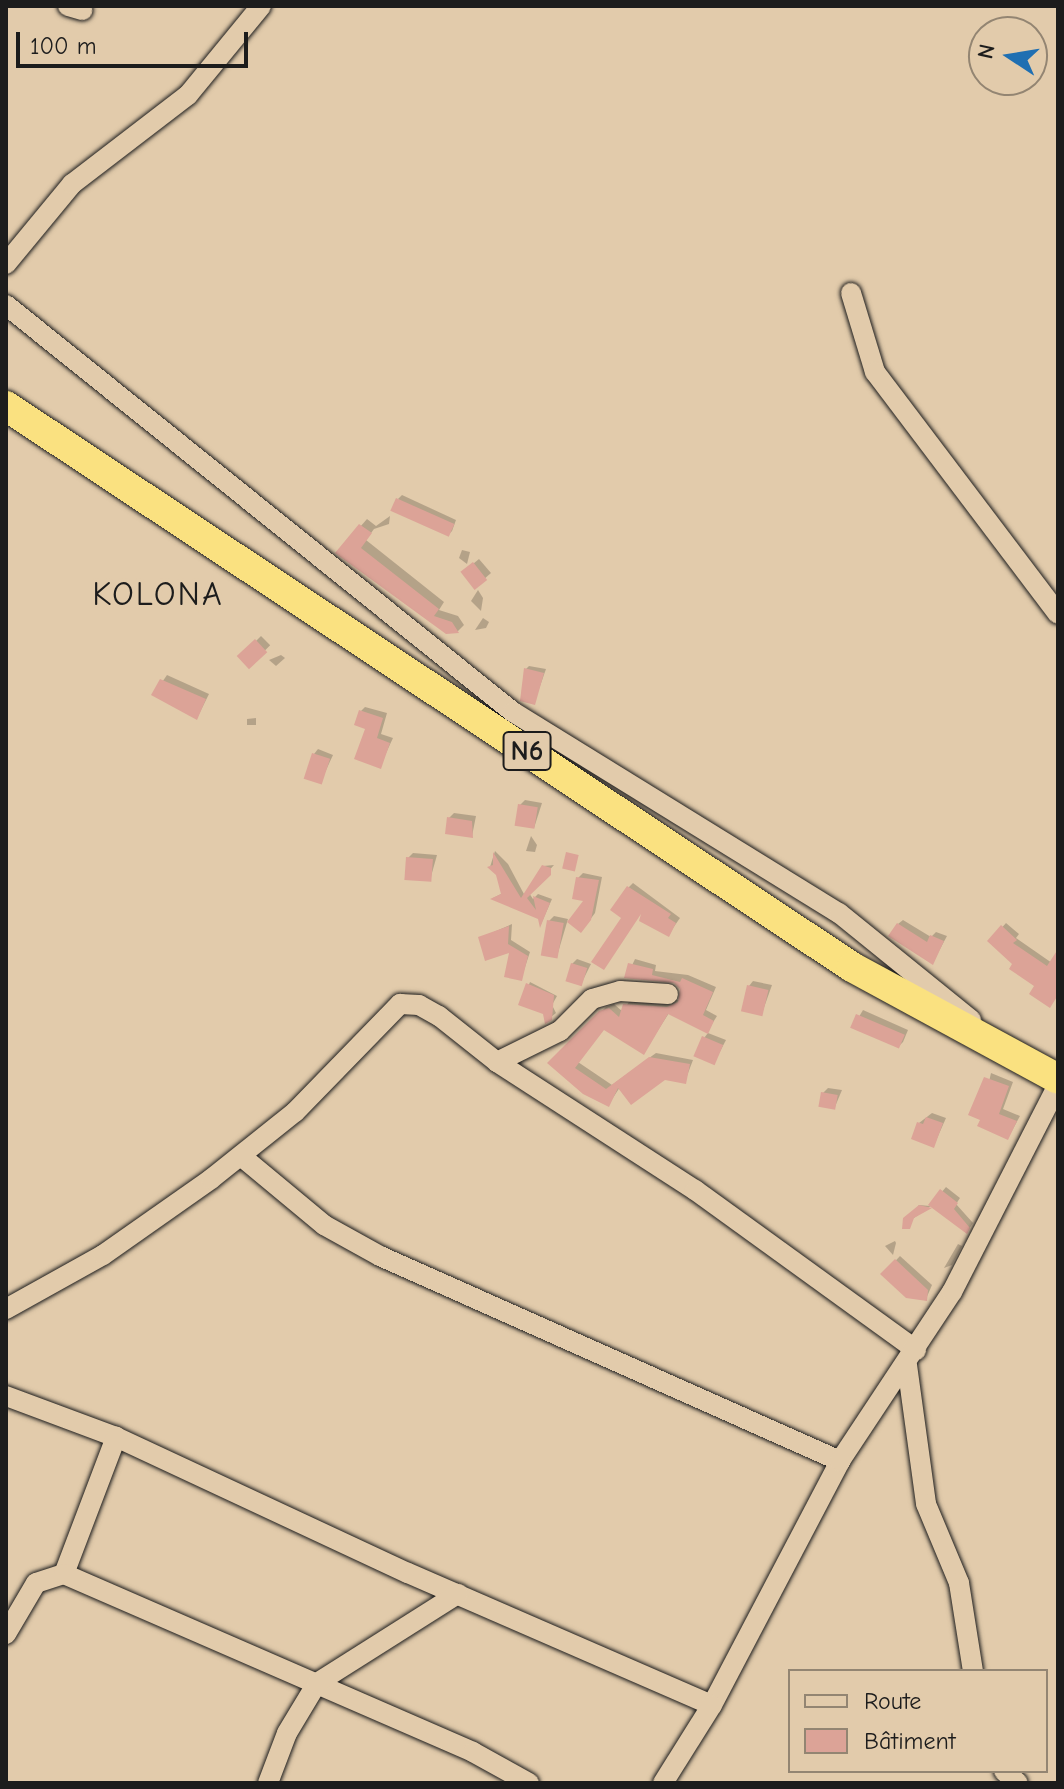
<!DOCTYPE html>
<meta charset="utf-8">
<style>
body{margin:0}
#map{position:relative;width:1064px;height:1789px;overflow:hidden;background:#e2cbab;font-family:"Comic Neue",sans-serif}
div>[style]{position:absolute}
.shadow>*{inset:0;background:#0003;transform-origin:0 0}
.building>*{inset:0;background:#dca397;transform-origin:0 0}
.roads{filter:drop-shadow(0 0 2px #1c1c1c) drop-shadow(0 0 2px #1c1c1c)}
.minor>*{height:20px;margin:-10px;padding:0 10px;transform-origin:10px;border-radius:10px;background:#e2cbab}
.highway>*{height:30px;margin:-15px;padding:0 15px;transform-origin:15px;border-radius:15px;background:#fae180}
span{translate:-50% -50%;white-space:nowrap;text-align:center;line-height:1.15;-webkit-text-stroke:8px #e2cbab;paint-order:stroke}
.shield-label span{padding:2px 6px;background:#e2cbab;border:2px solid;border-radius:6px;-webkit-text-stroke-width:0}
.shield-label{font-size:28px;color:#1c1c1c;font-weight:700}
.quarter-label{font-size:34px;color:#1c1c1c;letter-spacing:2px}
.frame{position:absolute;inset:0;border:8px solid #1c1c1c;pointer-events:none}
.legend{position:absolute;left:788px;top:1669px;width:260px;height:104px;box-sizing:border-box;background:#e2cbab;border:2px solid #938572;margin:0;padding:10px 14px;list-style:none;font-size:24px;color:#1c1c1c}
.legend li{display:flex;align-items:center;gap:16px;height:40px}
.legend b{width:40px;border:2px solid #938572}
.north{position:absolute;left:968px;top:16px;width:80px;height:80px;box-sizing:border-box;background:#e2cbab;border:2px solid #938572;border-radius:50%;rotate:282deg;font-size:22px;font-weight:700;line-height:32px;text-align:center;color:#1c1c1c}
.north::after{content:'';display:block;margin:auto;width:28px;height:36px;background:#1f6fb2;clip-path:polygon(50% 0,100% 100%,50% 72%,0 100%)}
.scale{position:absolute;left:16px;top:32px;width:232px;height:36px;box-sizing:border-box;border:4px solid #1c1c1c;border-top:0;padding-left:10px;font-size:24px;line-height:28px;white-space:nowrap;color:#1c1c1c;-webkit-text-stroke:6px #e2cbab;paint-order:stroke}
</style>
<div id="map">
<div class="shadow">
<i style="clip-path:polygon(402px 495px,456px 520px,452px 531px,448px 535px,398px 499px)"></i>
<i style="clip-path:polygon(390px 516px,389px 524px,374px 529px,366px 540px,444px 602px,439px 610px,458px 616px,464px 625px,458px 631px,447px 632px,338px 552px,367px 519px,376px 526px)"></i>
<i style="clip-path:polygon(462px 550px,470px 552px,467px 564px,459px 558px)"></i>
<i style="clip-path:polygon(479px 559px,491px 573px,475px 587px,468px 568px)"></i>
<i style="clip-path:polygon(478px 590px,483px 598px,481px 611px,471px 601px)"></i>
<i style="clip-path:polygon(483px 618px,489px 622px,486px 628px,475px 630px)"></i>
<i style="left:261px;top:636px;width:13px;height:30px;rotate:45deg"></i>
<i style="clip-path:polygon(281px 655px,285px 658px,276px 666px,269px 660px)"></i>
<i style="clip-path:polygon(529px 666px,546px 669px,534px 703px,526px 669px)"></i>
<i style="clip-path:polygon(167px 675px,209px 694px,197px 718px,154px 694px)"></i>
<i style="clip-path:polygon(365px 707px,387px 713px,381px 734px,393px 738px,380px 766px,361px 711px)"></i>
<i style="clip-path:polygon(256px 718px,256px 725px,247px 725px,247px 719px)"></i>
<i style="clip-path:polygon(318px 749px,333px 755px,320px 783px,314px 754px)"></i>
<i style="clip-path:polygon(525px 800px,542px 803px,534px 828px,520px 805px)"></i>
<i style="clip-path:polygon(454px 813px,476px 816px,472px 836px,449px 818px)"></i>
<i style="clip-path:polygon(531px 836px,537px 845px,535px 852px,526px 851px)"></i>
<i style="clip-path:polygon(495px 851px,508px 864px,525px 896px,543px 866px,554px 865px,529px 893px,533px 899px,538px 894px,552px 899px,541px 924px,540px 918px,493px 898px,503px 893px,498px 874px,490px 867px)"></i>
<i style="clip-path:polygon(413px 853px,437px 855px,430px 880px,408px 858px)"></i>
<i style="clip-path:polygon(583px 873px,602px 877px,595px 913px,586px 925px,586px 899px,578px 878px)"></i>
<i style="clip-path:polygon(633px 883px,680px 918px,668px 935px,628px 888px)"></i>
<i style="clip-path:polygon(554px 916px,568px 919px,557px 956px,549px 921px)"></i>
<i style="clip-path:polygon(903px 920px,931px 937px,936px 932px,947px 936px,933px 962px,898px 924px)"></i>
<i style="clip-path:polygon(1006px 923px,1019px 934px,1016px 938px,1052px 963px,1058px 956px,1058px 994px,1037px 985px,990px 941px)"></i>
<i style="clip-path:polygon(512px 924px,511px 940px,530px 952px,521px 979px,512px 950px,480px 938px)"></i>
<i style="clip-path:polygon(577px 959px,591px 964px,581px 984px,572px 964px)"></i>
<i style="clip-path:polygon(635px 959px,656px 965px,655px 971px,688px 975px,716px 987px,706px 1010px,717px 1016px,707px 1032px,669px 1013px,644px 1052px,604px 1028px,578px 1062px,612px 1085px,656px 1053px,693px 1060px,685px 1081px,665px 1078px,620px 1087px,609px 1104px,550px 1062px,606px 1007px,614px 1004px,623px 1012px,630px 1000px,681px 1000px,682px 988px,675px 981px,627px 976px)"></i>
<i style="clip-path:polygon(753px 981px,772px 985px,762px 1013px,749px 986px)"></i>
<i style="clip-path:polygon(530px 982px,557px 996px,552px 1005px,556px 1013px,546px 1021px,545px 1013px,521px 1003px)"></i>
<i style="clip-path:polygon(863px 1010px,908px 1030px,903px 1042px,898px 1047px,853px 1027px)"></i>
<i style="clip-path:polygon(708px 1033px,726px 1040px,714px 1063px,704px 1038px)"></i>
<i style="clip-path:polygon(991px 1073px,1013px 1082px,1003px 1109px,1020px 1116px,1008px 1138px,979px 1125px)"></i>
<i style="clip-path:polygon(828px 1088px,842px 1090px,834px 1109px,823px 1093px)"></i>
<i style="clip-path:polygon(932px 1113px,946px 1118px,934px 1145px,919px 1123px)"></i>
<i style="clip-path:polygon(946px 1187px,960px 1198px,956px 1204px,973px 1223px,967px 1232px,932px 1205px,904px 1225px,919px 1205px,930px 1206px)"></i>
<i style="clip-path:polygon(895px 1241px,896px 1243px,893px 1255px,885px 1246px)"></i>
<i style="clip-path:polygon(958px 1244px,962px 1246px,952px 1265px,944px 1268px)"></i>
<i style="clip-path:polygon(900px 1256px,932px 1285px,926px 1299px,883px 1274px)"></i>
</div>
<div class="building">
<i style="left:396px;top:498px;width:64px;height:14px;rotate:24deg"></i>
<i style="clip-path:polygon(359px 524px,372px 533px,361px 548px,439px 609px,434px 616px,452px 622px,459px 633px,446px 634px,335px 553px)"></i>
<i style="left:473px;top:562px;width:23px;height:16px;rotate:52deg"></i>
<i style="left:255px;top:639px;width:18px;height:25px;rotate:47deg"></i>
<i style="clip-path:polygon(524px 668px,544px 673px,535px 705px,520px 701px)"></i>
<i style="clip-path:polygon(160px 679px,206px 699px,197px 720px,151px 695px)"></i>
<i style="clip-path:polygon(359px 710px,383px 718px,377px 738px,390px 743px,381px 769px,354px 759px,365px 729px,354px 725px)"></i>
<i style="left:312px;top:753px;width:19px;height:27px;rotate:18deg"></i>
<i style="left:518px;top:804px;width:20px;height:22px;rotate:9deg"></i>
<i style="clip-path:polygon(447px 817px,472px 821px,473px 838px,445px 834px)"></i>
<i style="clip-path:polygon(493px 852px,521px 898px,542px 865px,551px 868px,551px 875px,527px 898px,536px 910px,533px 896px,550px 903px,540px 928px,538px 919px,490px 899px,501px 894px,496px 875px,487px 867px,493px 865px)"></i>
<i style="left:566px;top:852px;width:13px;height:17px;rotate:13deg"></i>
<i style="left:406px;top:857px;width:27px;height:23px;rotate:4deg"></i>
<i style="clip-path:polygon(576px 877px,599px 880px,591px 920px,581px 933px,567px 922px,583px 901px,572px 899px)"></i>
<i style="clip-path:polygon(627px 886px,671px 914px,668px 918px,676px 923px,669px 937px,639px 921px,641px 914px,604px 970px,591px 962px,621px 918px,610px 910px)"></i>
<i style="left:547px;top:920px;width:17px;height:36px;rotate:10deg"></i>
<i style="clip-path:polygon(897px 923px,927px 942px,930px 935px,944px 941px,933px 965px,888px 936px)"></i>
<i style="clip-path:polygon(1001px 925px,1017px 940px,1013px 943px,1047px 966px,1058px 949px,1058px 995px,1050px 1008px,1029px 994px,1034px 986px,1009px 969px,1012px 964px,987px 941px)"></i>
<i style="clip-path:polygon(509px 926px,508px 944px,528px 956px,522px 981px,504px 977px,509px 953px,485px 961px,478px 937px)"></i>
<i style="left:571px;top:963px;width:17px;height:19px;rotate:17deg"></i>
<i style="clip-path:polygon(628px 963px,653px 969px,652px 975px,680px 982px,682px 978px,713px 992px,703px 1015px,714px 1021px,708px 1034px,668px 1014px,644px 1055px,604px 1030px,575px 1068px,606px 1089px,649px 1057px,690px 1064px,686px 1084px,665px 1080px,631px 1105px,618px 1088px,609px 1107px,583px 1094px,547px 1063px,599px 1011px,609px 1008px,619px 1017px,623px 1004px,667px 1007px,678px 1002px,680px 989px,674px 983px,624px 978px)"></i>
<i style="clip-path:polygon(526px 983px,554px 995px,552px 1020px,545px 1024px,543px 1014px,518px 1005px)"></i>
<i style="left:747px;top:985px;width:22px;height:27px;rotate:13deg"></i>
<i style="left:856px;top:1014px;width:53px;height:15px;rotate:23deg"></i>
<i style="left:702px;top:1036px;width:23px;height:22px;rotate:23deg"></i>
<i style="clip-path:polygon(984px 1077px,1009px 1086px,999px 1114px,1017px 1121px,1008px 1140px,977px 1126px,980px 1120px,968px 1115px)"></i>
<i style="left:821px;top:1092px;width:17px;height:15px;rotate:10deg"></i>
<i style="clip-path:polygon(926px 1117px,943px 1123px,934px 1148px,911px 1139px,917px 1122px,923px 1124px)"></i>
<i style="clip-path:polygon(940px 1189px,958px 1203px,954px 1209px,970px 1228px,967px 1234px,928px 1205px)"></i>
<i style="clip-path:polygon(919px 1205px,932px 1208px,914px 1218px,910px 1229px,902px 1229px,903px 1218px)"></i>
<i style="clip-path:polygon(895px 1259px,928px 1290px,927px 1301px,906px 1298px,880px 1274px)"></i>
</div>
<div class="roads">
<div class="minor">
<i style="left:68px;top:6px;width:15px;rotate:16deg"></i>
<i style="left:6px;top:264px;width:104px;rotate:-50.5deg"></i>
<i style="left:72px;top:184px;width:146px;rotate:-37.5deg"></i>
<i style="left:188px;top:95px;width:115px;rotate:-50.6deg"></i>
<i style="left:851px;top:293px;width:83px;rotate:73.1deg"></i>
<i style="left:875px;top:372px;width:303px;rotate:52.9deg"></i>
<i style="left:6px;top:305px;width:650px;rotate:38.76deg"></i>
<i style="left:513px;top:712px;width:383px;rotate:31.7deg"></i>
<i style="left:839px;top:913px;width:170px;rotate:39deg"></i>
<i style="left:497px;top:1062px;width:236px;rotate:32.9deg"></i>
<i style="left:695px;top:1190px;width:273px;rotate:35.9deg"></i>
<i style="left:241px;top:1156px;width:108px;rotate:39.7deg"></i>
<i style="left:324px;top:1225px;width:64px;rotate:29deg"></i>
<i style="left:380px;top:1256px;width:504px;rotate:24.02deg"></i>
<i style="left:6px;top:1309px;width:111px;rotate:-29.1deg"></i>
<i style="left:103px;top:1255px;width:132px;rotate:-35.1deg"></i>
<i style="left:211px;top:1179px;width:107px;rotate:-38.6deg"></i>
<i style="left:295px;top:1112px;width:151px;rotate:-45.8deg"></i>
<i style="left:400px;top:1004px;width:19px;rotate:3deg"></i>
<i style="left:419px;top:1005px;width:23px;rotate:29deg"></i>
<i style="left:439px;top:1016px;width:74px;rotate:38.4deg"></i>
<i style="left:497px;top:1062px;width:70px;rotate:-26.2deg"></i>
<i style="left:560px;top:1031px;width:45px;rotate:-45deg"></i>
<i style="left:592px;top:999px;width:29px;rotate:-16deg"></i>
<i style="left:620px;top:991px;width:48px;rotate:3.6deg"></i>
<i style="left:907px;top:1365px;width:140px;rotate:82.2deg"></i>
<i style="left:926px;top:1504px;width:86px;rotate:67.3deg"></i>
<i style="left:959px;top:1583px;width:89px;rotate:81deg"></i>
<i style="left:6px;top:1396px;width:117px;rotate:20.4deg"></i>
<i style="left:116px;top:1437px;width:322px;rotate:25deg"></i>
<i style="left:408px;top:1573px;width:331px;rotate:23.5deg"></i>
<i style="left:712px;top:1705px;width:276px;rotate:-62.3deg"></i>
<i style="left:840px;top:1461px;width:203px;rotate:-56.5deg"></i>
<i style="left:952px;top:1292px;width:233px;rotate:-62.9deg"></i>
<i style="left:64px;top:1574px;width:147px;rotate:-69.2deg"></i>
<i style="left:6px;top:1634px;width:59px;rotate:-59.5deg"></i>
<i style="left:36px;top:1583px;width:29px;rotate:-18deg"></i>
<i style="left:64px;top:1574px;width:446px;rotate:23.5deg"></i>
<i style="left:473px;top:1752px;width:64px;rotate:29deg"></i>
<i style="left:1004px;top:1771px;width:18px;rotate:41deg"></i>
<i style="left:268px;top:1783px;width:53px;rotate:-69.2deg"></i>
<i style="left:287px;top:1733px;width:58px;rotate:-59deg"></i>
<i style="left:317px;top:1683px;width:167px;rotate:-32.3deg"></i>
<i style="left:663px;top:1783px;width:92px;rotate:-57.9deg"></i>
</div>
<div class="highway">
<i style="left:6px;top:406px;width:1015px;rotate:33.55deg"></i>
<i style="left:852px;top:967px;width:234px;rotate:28.5deg"></i>
</div>
</div>
<div class="shield-label">
<span style="left:527px;top:751px">N6</span>
</div>
<div class="quarter-label">
<span style="left:158px;top:595px">KOLONA</span>
</div>
<div class="frame"></div>
<ul class="legend">
<li><b style="height:10px;background:#e2cbab"></b>Route</li>
<li><b style="height:22px;background:#dca397"></b>Bâtiment</li>
</ul>
<div class="north">N</div>
<div class="scale">100 m</div>
</div>
